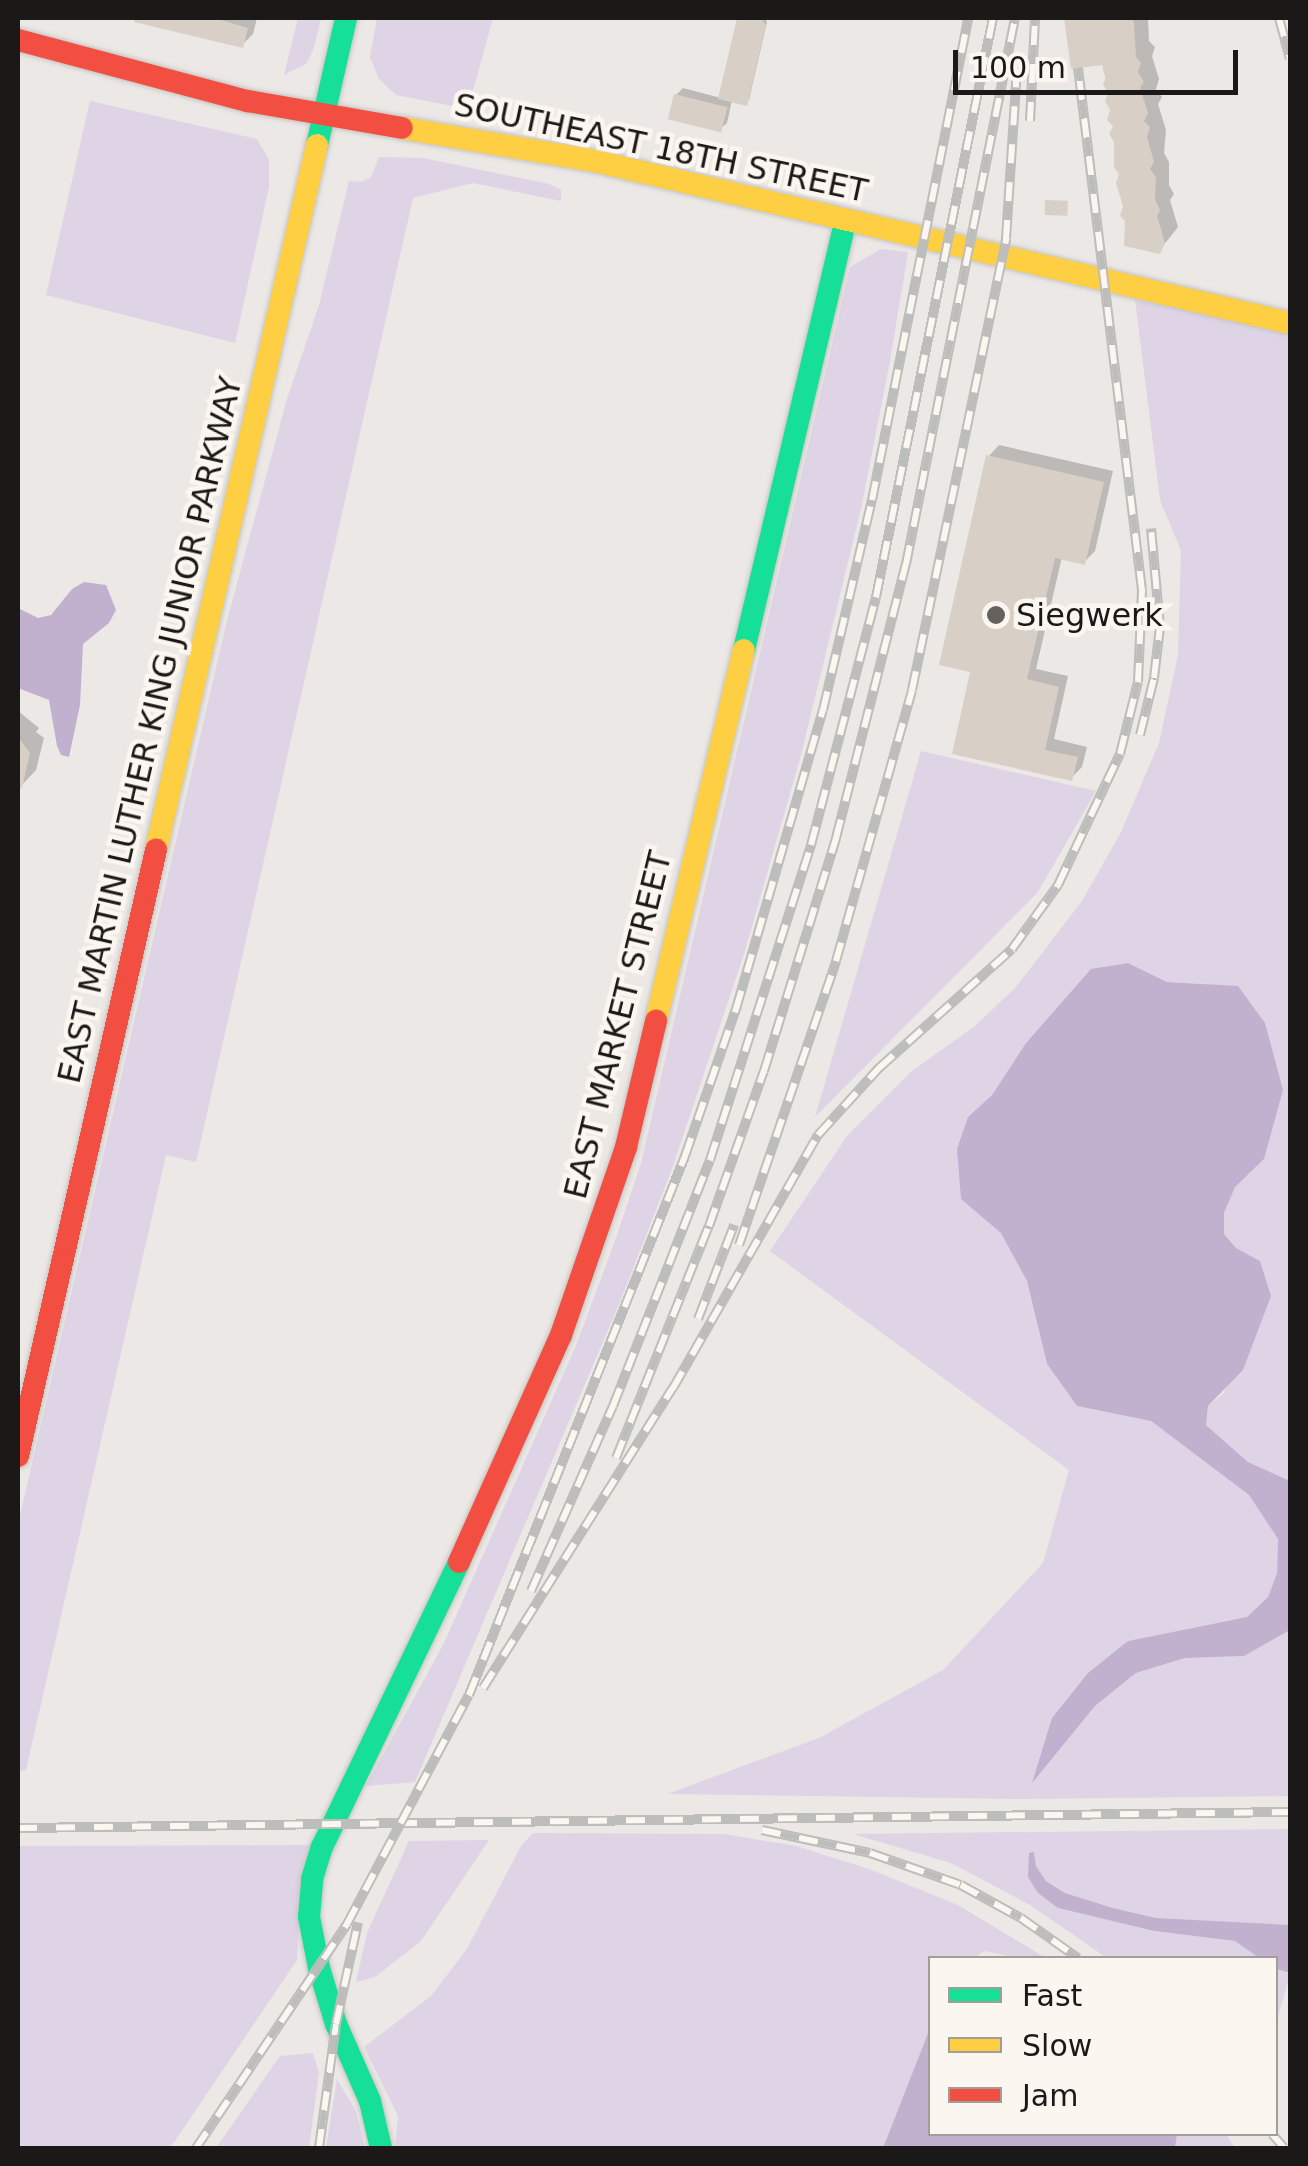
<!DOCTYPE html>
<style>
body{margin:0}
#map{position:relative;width:1308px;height:2166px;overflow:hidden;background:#ebe8e5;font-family:"DejaVu Sans",sans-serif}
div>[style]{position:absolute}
.green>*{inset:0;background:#ded4e6;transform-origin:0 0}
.water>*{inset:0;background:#c1b1cf}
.shadow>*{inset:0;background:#0003}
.building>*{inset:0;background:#d8d0c6;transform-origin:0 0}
.roads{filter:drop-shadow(0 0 2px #c6c4c2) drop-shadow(0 0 2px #c6c4c2)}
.fast>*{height:22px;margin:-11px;padding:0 11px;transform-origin:11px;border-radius:11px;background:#16e098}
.slow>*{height:22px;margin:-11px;padding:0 11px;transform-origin:11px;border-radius:11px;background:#ffcf43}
.jam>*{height:22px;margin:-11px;padding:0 11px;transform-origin:11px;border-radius:11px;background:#f24e42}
.rail>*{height:10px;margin-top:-5px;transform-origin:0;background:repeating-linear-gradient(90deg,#fbf6ef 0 19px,#bdbdbc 0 38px);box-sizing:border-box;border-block:2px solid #bdbdbc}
.dots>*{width:28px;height:28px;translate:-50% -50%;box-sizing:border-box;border:5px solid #fbf6ef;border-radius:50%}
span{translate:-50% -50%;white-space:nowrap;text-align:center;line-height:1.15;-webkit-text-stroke:9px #fbf6ef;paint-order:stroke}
.street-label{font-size:32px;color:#1b1917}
.poi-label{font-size:32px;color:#1b1917}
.left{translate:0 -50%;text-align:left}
.frame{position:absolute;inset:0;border:20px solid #1b1917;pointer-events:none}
.legend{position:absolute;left:928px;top:1956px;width:350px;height:180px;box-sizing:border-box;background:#fbf6ef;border:2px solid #a19e99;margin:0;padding:12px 18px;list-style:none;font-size:30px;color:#1b1917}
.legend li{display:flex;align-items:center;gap:20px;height:50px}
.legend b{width:50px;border:2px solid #a19e99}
.scale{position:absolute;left:953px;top:50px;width:285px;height:45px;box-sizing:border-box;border:5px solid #1b1917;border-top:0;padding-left:12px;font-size:30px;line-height:35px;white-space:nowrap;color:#1b1917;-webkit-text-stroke:8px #fbf6ef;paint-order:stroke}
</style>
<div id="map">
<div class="green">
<i style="clip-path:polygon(298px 18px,321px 18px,314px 48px,306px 64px,284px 75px)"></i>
<i style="clip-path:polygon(377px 18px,493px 18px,470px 101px,453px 106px,396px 95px,379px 79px,370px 57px)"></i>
<i style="clip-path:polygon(90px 101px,257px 139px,269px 160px,269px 187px,235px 343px,46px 295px)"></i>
<i style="clip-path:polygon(379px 157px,423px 158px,549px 184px,561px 190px,561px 201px,473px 183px,413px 198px,196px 1162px,166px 1155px,26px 1770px,18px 1771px,18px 1524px,227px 620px,287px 399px,319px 305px,349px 181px,361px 182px,371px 177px)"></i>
<i style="clip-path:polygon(881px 249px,908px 252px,890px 361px,861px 509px,801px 755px,744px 954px,672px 1169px,620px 1302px,415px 1782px,366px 1786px,444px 1643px,577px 1343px,616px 1238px,641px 1163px,850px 267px)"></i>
<i style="clip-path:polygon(1135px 299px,1290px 333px,1290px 1481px,1248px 1462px,1206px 1425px,1208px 1406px,1224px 1393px,1260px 1261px,1236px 1248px,1224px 1234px,1224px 1213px,1235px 1186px,1264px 1159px,1207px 984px,1167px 982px,1128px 963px,1091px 970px,1026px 1043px,992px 1095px,968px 1117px,961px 1199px,1001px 1232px,1027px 1281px,1047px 1364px,1077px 1406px,1151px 1421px,1249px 1495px,1278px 1539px,1277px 1573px,1268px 1597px,1247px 1617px,1128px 1641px,1033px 1779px,1095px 1706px,1136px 1673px,1185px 1658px,1244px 1656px,1290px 1630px,1290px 1796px,1024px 1799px,667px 1794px,819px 1738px,943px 1670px,1043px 1563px,1069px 1470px,770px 1251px,847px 1136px,912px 1071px,975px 1026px,1016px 987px,1082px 901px,1121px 832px,1159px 743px,1178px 655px,1181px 551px,1160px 500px)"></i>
<i style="clip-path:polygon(921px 751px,1096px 791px,1038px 892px,815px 1117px)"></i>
<i style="clip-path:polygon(1290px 1829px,1290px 1926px,1156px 1918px,1113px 1908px,1065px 1893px,1046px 1881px,1036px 1866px,1034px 1852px,1028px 1877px,1058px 1908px,1154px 1931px,1235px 1941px,1259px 1958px,1107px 1958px,1030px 1905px,951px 1863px,853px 1834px)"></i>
<i style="clip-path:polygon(533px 1833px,724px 1834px,796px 1846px,869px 1869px,958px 1905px,1046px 1958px,1018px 1958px,985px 1951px,973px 1958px,931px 1958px,930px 2028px,883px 2148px,395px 2148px,398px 2116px,364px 2047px,431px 1996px,467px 1949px,521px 1846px)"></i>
<i style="clip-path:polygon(489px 1840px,421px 1941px,375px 1977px,356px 1982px,367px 1933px,409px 1841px)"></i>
<i style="clip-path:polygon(310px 1845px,300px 1898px,297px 1960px,175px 2141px,168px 2148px,18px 2148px,18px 1846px)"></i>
<i style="left:1276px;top:1969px;width:15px;height:148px;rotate:16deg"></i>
<i style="clip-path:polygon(313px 2053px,319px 2073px,309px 2148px,216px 2148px,280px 2056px)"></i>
<i style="clip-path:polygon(337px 2079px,356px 2111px,365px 2148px,326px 2148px)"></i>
<i style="clip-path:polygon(1177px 2134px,1226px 2134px,1235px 2148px,1175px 2148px)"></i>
</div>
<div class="water">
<i style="clip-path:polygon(84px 582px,106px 585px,116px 610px,109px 623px,83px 644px,80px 705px,69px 757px,61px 755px,57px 746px,49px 700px,18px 688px,18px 608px,38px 618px,51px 615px,72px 589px)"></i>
<i style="clip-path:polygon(1128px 963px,1167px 982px,1238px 986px,1265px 1023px,1283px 1090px,1264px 1159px,1235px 1187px,1224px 1213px,1224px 1234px,1236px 1248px,1260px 1261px,1271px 1296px,1243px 1370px,1208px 1406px,1206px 1425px,1248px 1462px,1290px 1481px,1290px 1630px,1244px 1656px,1185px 1658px,1136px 1673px,1095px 1706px,1032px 1783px,1052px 1718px,1088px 1673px,1128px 1641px,1247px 1617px,1268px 1597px,1277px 1573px,1278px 1539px,1249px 1495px,1151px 1421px,1077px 1406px,1047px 1364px,1027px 1281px,1001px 1233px,961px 1199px,957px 1149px,968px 1117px,992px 1095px,1026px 1043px,1091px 969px)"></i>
<i style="clip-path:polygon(1034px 1852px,1036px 1866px,1046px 1881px,1065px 1893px,1113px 1908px,1156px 1918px,1289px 1925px,1290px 1973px,1276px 1969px,1276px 1958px,1259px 1958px,1235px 1941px,1154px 1931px,1058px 1908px,1038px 1893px,1028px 1877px,1029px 1853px)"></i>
<i style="clip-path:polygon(930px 2028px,931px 2134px,1177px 2134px,1175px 2148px,883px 2148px)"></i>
</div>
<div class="shadow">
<i style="clip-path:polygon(138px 18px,257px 18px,253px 34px,242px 45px)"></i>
<i style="clip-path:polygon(739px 18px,764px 18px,767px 22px,749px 100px,732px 100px,727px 123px,720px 129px,676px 95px,683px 88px,721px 98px)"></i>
<i style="clip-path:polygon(1067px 18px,1148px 18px,1149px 41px,1155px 47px,1152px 56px,1159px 79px,1156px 89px,1162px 97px,1158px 104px,1166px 130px,1164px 153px,1169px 162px,1169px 185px,1174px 194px,1170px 200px,1178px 227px,1159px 251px,1125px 206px,1111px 93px,1103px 69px,1112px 53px,1073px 66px)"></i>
<i style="clip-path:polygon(999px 445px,1113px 471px,1095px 551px,1084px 562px,1062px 557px,1036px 669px,1068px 676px,1054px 739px,1087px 747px,1082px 767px,1071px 778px,955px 752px,973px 670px,989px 456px)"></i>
<i style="clip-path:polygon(18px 711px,39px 728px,36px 732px,44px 738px,36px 770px,22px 785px,18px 784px)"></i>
</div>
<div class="building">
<i style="clip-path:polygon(135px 18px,214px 18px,248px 28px,243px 48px,134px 22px)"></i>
<i style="clip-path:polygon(737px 18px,760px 18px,766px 25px,747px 106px,718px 99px)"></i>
<i style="clip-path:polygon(1064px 18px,1130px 18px,1134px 22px,1136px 57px,1141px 63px,1138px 72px,1144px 82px,1140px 88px,1148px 113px,1144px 121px,1150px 127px,1147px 137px,1154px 162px,1150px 169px,1156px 177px,1155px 200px,1160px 210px,1157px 216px,1165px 243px,1160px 254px,1124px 246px,1125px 221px,1120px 216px,1123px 206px,1116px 183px,1119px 174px,1114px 168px,1114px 142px,1109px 134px,1113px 126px,1107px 120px,1110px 110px,1105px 101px,1108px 93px,1103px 84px,1106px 77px,1102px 65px,1071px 69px)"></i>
<i style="left:674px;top:94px;width:55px;height:26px;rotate:14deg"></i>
<i style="left:1045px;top:200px;width:23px;height:15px;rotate:2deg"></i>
<i style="clip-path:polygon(986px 455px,1104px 482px,1085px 565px,1055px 558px,1027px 679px,1059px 687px,1045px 750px,1078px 757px,1072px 781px,952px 754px,970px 672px,939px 665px)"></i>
<i style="clip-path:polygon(18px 737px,30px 753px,22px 788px,18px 787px)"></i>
</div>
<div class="roads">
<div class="fast">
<i style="left:317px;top:145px;width:130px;rotate:-77.1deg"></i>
<i style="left:744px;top:650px;width:440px;rotate:-76.7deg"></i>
<i style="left:381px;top:2148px;width:48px;rotate:-103.2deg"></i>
<i style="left:370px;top:2101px;width:84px;rotate:-113.8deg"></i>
<i style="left:336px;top:2024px;width:59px;rotate:-106.9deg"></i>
<i style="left:319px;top:1968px;width:52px;rotate:-101.1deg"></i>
<i style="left:309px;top:1917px;width:38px;rotate:-85deg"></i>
<i style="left:312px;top:1879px;width:34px;rotate:-73deg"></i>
<i style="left:322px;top:1847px;width:316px;rotate:-64.3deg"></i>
</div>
<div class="slow">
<i style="left:402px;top:128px;width:191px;rotate:9.7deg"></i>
<i style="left:590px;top:160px;width:719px;rotate:13.11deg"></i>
<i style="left:156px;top:850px;width:723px;rotate:-77.14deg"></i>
<i style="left:656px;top:1021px;width:381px;rotate:-76.7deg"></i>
</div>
<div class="jam">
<i style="left:18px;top:40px;width:238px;rotate:14.9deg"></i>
<i style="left:248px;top:101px;width:156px;rotate:9.9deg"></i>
<i style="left:18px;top:1456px;width:622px;rotate:-77.17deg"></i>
<i style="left:459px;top:1562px;width:249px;rotate:-65.8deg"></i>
<i style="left:561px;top:1335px;width:199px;rotate:-70.9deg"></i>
<i style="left:626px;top:1147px;width:130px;rotate:-76.6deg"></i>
</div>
</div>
<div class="rail">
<i style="left:1279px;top:18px;width:42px;rotate:75deg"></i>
<i style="left:1030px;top:121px;width:103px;rotate:-87.2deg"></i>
<i style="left:1140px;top:735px;width:59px;rotate:-76.2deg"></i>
<i style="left:1154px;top:678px;width:51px;rotate:-83.3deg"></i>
<i style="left:1160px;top:627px;width:99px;rotate:-95.2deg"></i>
<i style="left:739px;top:1245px;width:300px;rotate:-71.1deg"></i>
<i style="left:836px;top:961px;width:281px;rotate:-74.3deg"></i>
<i style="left:912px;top:690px;width:461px;rotate:-78.2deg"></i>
<i style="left:1006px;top:239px;width:172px;rotate:-86.3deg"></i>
<i style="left:698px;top:1319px;width:101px;rotate:-69deg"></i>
<i style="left:616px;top:1458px;width:250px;rotate:-68.2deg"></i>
<i style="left:709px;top:1226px;width:164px;rotate:-70.5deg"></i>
<i style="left:764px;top:1071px;width:244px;rotate:-72.8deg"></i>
<i style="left:836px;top:838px;width:283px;rotate:-75.7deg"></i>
<i style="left:906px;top:564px;width:557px;rotate:-78.71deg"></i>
<i style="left:531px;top:1591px;width:202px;rotate:-66.1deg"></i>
<i style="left:613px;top:1406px;width:264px;rotate:-68.5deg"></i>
<i style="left:710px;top:1160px;width:331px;rotate:-72.2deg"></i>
<i style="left:811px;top:845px;width:256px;rotate:-75.3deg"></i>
<i style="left:876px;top:597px;width:591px;rotate:-78.58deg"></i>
<i style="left:483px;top:1688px;width:355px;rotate:-57.7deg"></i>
<i style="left:673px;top:1388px;width:292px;rotate:-60.2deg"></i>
<i style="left:818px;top:1135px;width:91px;rotate:-47.7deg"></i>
<i style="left:879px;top:1068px;width:178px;rotate:-41.8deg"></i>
<i style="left:1012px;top:949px;width:79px;rotate:-54.3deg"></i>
<i style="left:1058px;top:885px;width:145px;rotate:-64.7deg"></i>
<i style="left:1120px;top:754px;width:74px;rotate:-76deg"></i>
<i style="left:1138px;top:682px;width:92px;rotate:-87.5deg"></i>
<i style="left:1142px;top:590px;width:526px;rotate:-96.99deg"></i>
<i style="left:18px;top:1828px;width:1272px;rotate:-0.72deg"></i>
<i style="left:762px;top:1830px;width:110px;rotate:12deg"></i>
<i style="left:870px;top:1853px;width:96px;rotate:19.4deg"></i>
<i style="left:961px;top:1885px;width:68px;rotate:28.8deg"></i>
<i style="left:1021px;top:1918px;width:70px;rotate:35.1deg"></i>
<i style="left:1272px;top:2134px;width:18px;rotate:49deg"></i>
<i style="left:196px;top:2148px;width:270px;rotate:-56deg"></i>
<i style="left:347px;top:1924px;width:259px;rotate:-62deg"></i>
<i style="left:469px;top:1695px;width:581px;rotate:-68.16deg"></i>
<i style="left:685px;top:1156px;width:156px;rotate:-70.9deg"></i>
<i style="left:736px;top:1009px;width:311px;rotate:-73.8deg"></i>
<i style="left:823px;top:710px;width:216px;rotate:-76.9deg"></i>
<i style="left:872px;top:500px;width:491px;rotate:-78.7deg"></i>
<i style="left:319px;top:2148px;width:125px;rotate:-82.2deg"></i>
<i style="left:336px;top:2024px;width:104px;rotate:-77.8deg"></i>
</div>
<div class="dots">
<i style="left:996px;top:615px;background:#64615f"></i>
</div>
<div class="street-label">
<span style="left:661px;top:148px;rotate:12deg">SOUTHEAST 18TH STREET</span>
<span style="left:150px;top:730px;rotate:-77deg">EAST MARTIN LUTHER KING JUNIOR PARKWAY</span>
<span style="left:618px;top:1025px;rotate:-76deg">EAST MARKET STREET</span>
</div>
<div class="poi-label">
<span class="left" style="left:1016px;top:615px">Siegwerk</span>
</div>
<div class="frame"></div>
<ul class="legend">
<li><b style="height:12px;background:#16e098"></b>Fast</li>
<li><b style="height:12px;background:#ffcf43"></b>Slow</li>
<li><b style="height:12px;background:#f24e42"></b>Jam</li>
</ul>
<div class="scale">100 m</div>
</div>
